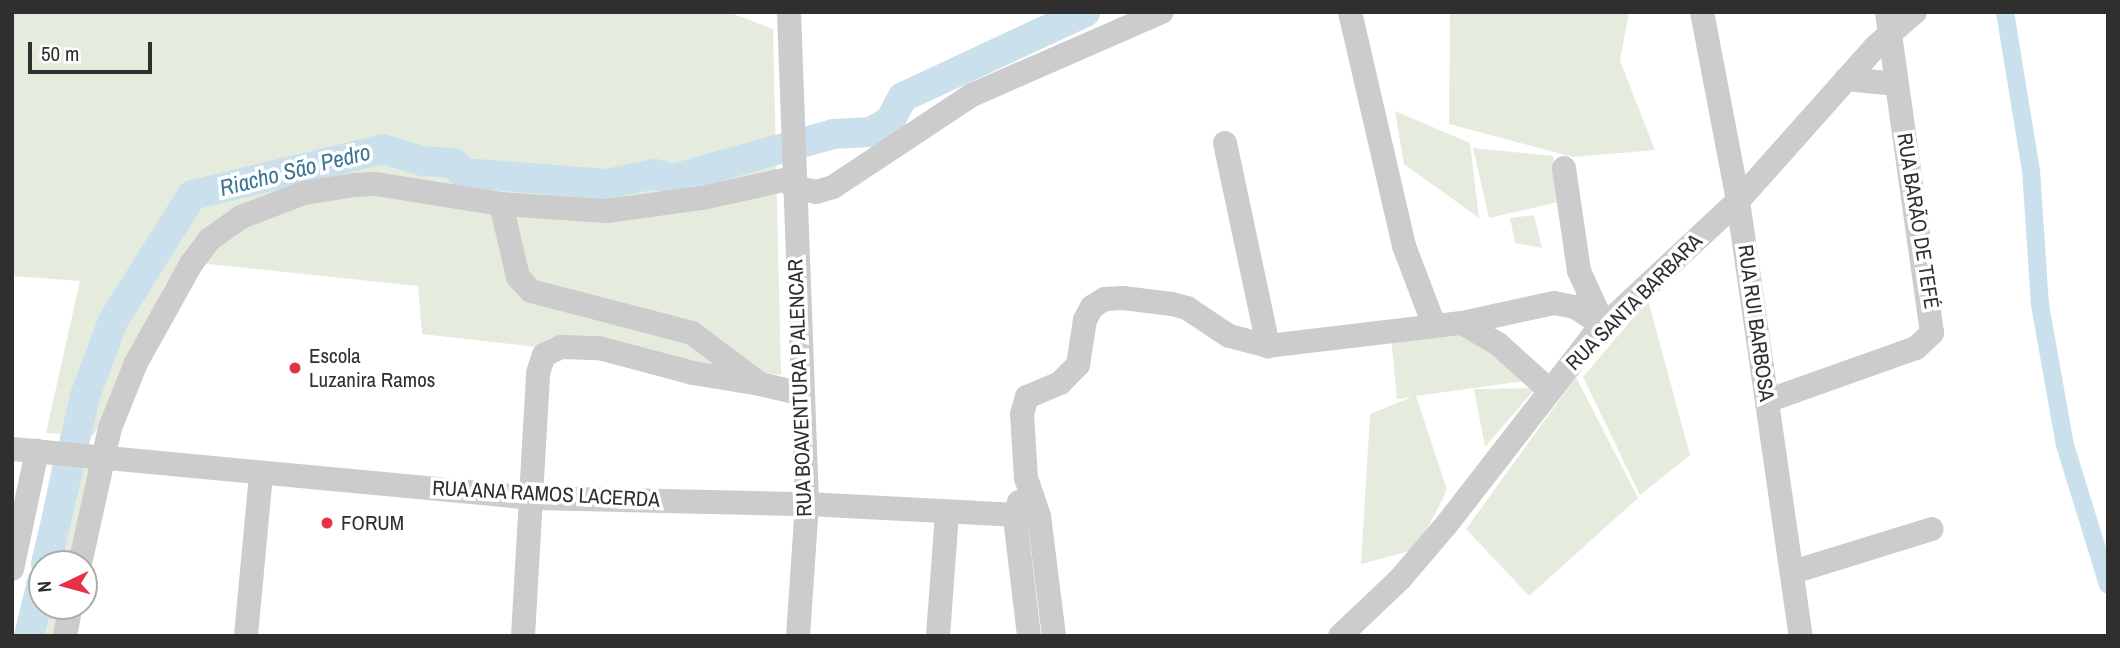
<!DOCTYPE html>
<meta charset="utf-8">
<style>
body{margin:0}
#map{position:relative;width:2120px;height:648px;overflow:hidden;background:#fff;font-family:"Archivo Narrow",sans-serif}
div>[style]{position:absolute}
.green>*{inset:0;background:#e6ecdd}
.canal>*{height:18px;margin:-9px;padding:0 9px;transform-origin:9px;border-radius:9px;background:#cae0ec}
.river>*{height:30px;margin:-15px;padding:0 15px;transform-origin:15px;border-radius:15px;background:#cae0ec}
.minor>*{height:24px;margin:-12px;padding:0 12px;transform-origin:12px;border-radius:12px;background:#ccc}
.dots>*{width:19px;height:19px;translate:-50% -50%;box-sizing:border-box;border:4px solid #fff;border-radius:50%}
span{translate:-50% -50%;white-space:nowrap;text-align:center;line-height:1.15;-webkit-text-stroke:7px #fff;paint-order:stroke}
.street-label{font-size:21px;color:#2f2f2f}
.poi-label{font-size:21px;color:#2f2f2f}
.left{translate:0 -50%;text-align:left}
.water-label{font-size:23px;color:#3d7592;font-style:italic}
.frame{position:absolute;inset:0;border:14px solid #2f2f2f;pointer-events:none}
.north{position:absolute;left:28px;top:550px;width:70px;height:70px;box-sizing:border-box;background:#fff;border:2px solid #acacac;border-radius:50%;rotate:265deg;font-size:19px;font-weight:700;line-height:28px;text-align:center;color:#2f2f2f}
.north::after{content:'';display:block;margin:auto;width:24px;height:32px;background:#e43349;clip-path:polygon(50% 0,100% 100%,50% 72%,0 100%)}
.scale{position:absolute;left:28px;top:42px;width:124px;height:32px;box-sizing:border-box;border:4px solid #2f2f2f;border-top:0;padding-left:9px;font-size:21px;line-height:24px;white-space:nowrap;color:#2f2f2f;-webkit-text-stroke:5px #fff;paint-order:stroke}
</style>
<div id="map">
<div class="green">
<i style="clip-path:polygon(12px 12px,728px 12px,773px 29px,781px 375px,422px 334px,418px 286px,180px 261px,164px 287px,94px 435px,46px 433px,80px 281px,12px 276px)"></i>
<i style="clip-path:polygon(1450px 12px,1629px 12px,1620px 61px,1655px 150px,1573px 157px,1449px 124px)"></i>
<i style="clip-path:polygon(1395px 111px,1470px 143px,1479px 218px,1404px 164px)"></i>
<i style="clip-path:polygon(1473px 148px,1553px 156px,1559px 202px,1489px 218px)"></i>
<i style="clip-path:polygon(1534px 215px,1542px 248px,1515px 243px,1510px 218px)"></i>
<i style="clip-path:polygon(1648px 300px,1690px 455px,1640px 495px,1583px 377px)"></i>
<i style="clip-path:polygon(1461px 330px,1525px 381px,1416px 396px,1447px 490px,1417px 549px,1361px 564px,1370px 414px,1412px 397px,1397px 399px,1391px 339px)"></i>
<i style="clip-path:polygon(1576px 377px,1638px 498px,1529px 596px,1466px 529px)"></i>
<i style="clip-path:polygon(1536px 388px,1485px 447px,1474px 389px)"></i>
<i style="clip-path:polygon(52px 464px,93px 468px,73px 564px,42px 564px,42px 606px,65px 606px,59px 636px,19px 636px)"></i>
</div>
<div class="canal">
<i style="left:2005px;top:12px;width:160px;rotate:80.7deg"></i>
<i style="left:2031px;top:170px;width:135px;rotate:86.2deg"></i>
<i style="left:2040px;top:305px;width:142px;rotate:79.9deg"></i>
<i style="left:2065px;top:445px;width:146px;rotate:72.9deg"></i>
</div>
<div class="river">
<i style="left:46px;top:564px;width:172px;rotate:-76.9deg"></i>
<i style="left:85px;top:396px;width:80px;rotate:-69.5deg"></i>
<i style="left:113px;top:321px;width:149px;rotate:-57.9deg"></i>
<i style="left:192px;top:195px;width:196px;rotate:-13.5deg"></i>
<i style="left:383px;top:149px;width:42px;rotate:16.7deg"></i>
<i style="left:423px;top:161px;width:30px;rotate:4deg"></i>
<i style="left:453px;top:163px;width:15px;rotate:42deg"></i>
<i style="left:464px;top:173px;width:143px;rotate:4.4deg"></i>
<i style="left:607px;top:184px;width:49px;rotate:-11.8deg"></i>
<i style="left:655px;top:174px;width:19px;rotate:16deg"></i>
<i style="left:673px;top:179px;width:166px;rotate:-15.7deg"></i>
<i style="left:833px;top:134px;width:38px;rotate:-3deg"></i>
<i style="left:871px;top:132px;width:22px;rotate:-30deg"></i>
<i style="left:890px;top:121px;width:27px;rotate:-62deg"></i>
<i style="left:903px;top:97px;width:201px;rotate:-25deg"></i>
<i style="left:29px;top:636px;width:56px;rotate:-76.5deg"></i>
</div>
<div class="minor">
<i style="left:789px;top:12px;width:492px;rotate:87.9deg"></i>
<i style="left:807px;top:504px;width:132px;rotate:93.9deg"></i>
<i style="left:1350px;top:12px;width:240px;rotate:77deg"></i>
<i style="left:1404px;top:246px;width:85px;rotate:69.2deg"></i>
<i style="left:1702px;top:12px;width:192px;rotate:79.2deg"></i>
<i style="left:1738px;top:201px;width:440px;rotate:81.8deg"></i>
<i style="left:1846px;top:79px;width:51px;rotate:5.6deg"></i>
<i style="left:1225px;top:143px;width:208px;rotate:78deg"></i>
<i style="left:793px;top:187px;width:24px;rotate:12deg"></i>
<i style="left:816px;top:192px;width:18px;rotate:-16deg"></i>
<i style="left:833px;top:187px;width:167px;rotate:-33.5deg"></i>
<i style="left:972px;top:95px;width:207px;rotate:-23.6deg"></i>
<i style="left:501px;top:204px;width:75px;rotate:76.9deg"></i>
<i style="left:518px;top:277px;width:19px;rotate:47deg"></i>
<i style="left:531px;top:291px;width:166px;rotate:14.6deg"></i>
<i style="left:692px;top:333px;width:85px;rotate:36.9deg"></i>
<i style="left:760px;top:384px;width:44px;rotate:13.1deg"></i>
<i style="left:1462px;top:323px;width:42px;rotate:30.3deg"></i>
<i style="left:1498px;top:344px;width:67px;rotate:42deg"></i>
<i style="left:1767px;top:401px;width:158px;rotate:-19.6deg"></i>
<i style="left:1916px;top:348px;width:22px;rotate:-43deg"></i>
<i style="left:1932px;top:333px;width:324px;rotate:-98deg"></i>
<i style="left:12px;top:449px;width:523px;rotate:5.37deg"></i>
<i style="left:533px;top:498px;width:274px;rotate:1.3deg"></i>
<i style="left:807px;top:504px;width:232px;rotate:3deg"></i>
<i style="left:1019px;top:502px;width:16px;rotate:104deg"></i>
<i style="left:1015px;top:518px;width:119px;rotate:83.2deg"></i>
<i style="left:80px;top:564px;width:139px;rotate:-77.6deg"></i>
<i style="left:110px;top:428px;width:70px;rotate:-68.2deg"></i>
<i style="left:136px;top:363px;width:113px;rotate:-60.9deg"></i>
<i style="left:191px;top:264px;width:31px;rotate:-53deg"></i>
<i style="left:210px;top:239px;width:38px;rotate:-35deg"></i>
<i style="left:241px;top:217px;width:67px;rotate:-20.9deg"></i>
<i style="left:304px;top:193px;width:52px;rotate:-8.9deg"></i>
<i style="left:355px;top:185px;width:21px;rotate:-3deg"></i>
<i style="left:376px;top:184px;width:127px;rotate:9.1deg"></i>
<i style="left:501px;top:204px;width:106px;rotate:3.8deg"></i>
<i style="left:607px;top:211px;width:96px;rotate:-7.8deg"></i>
<i style="left:702px;top:198px;width:93px;rotate:-12.4deg"></i>
<i style="left:12px;top:569px;width:121px;rotate:-78deg"></i>
<i style="left:1793px;top:572px;width:145px;rotate:-17.2deg"></i>
<i style="left:65px;top:636px;width:31px;rotate:-79deg"></i>
<i style="left:246px;top:636px;width:164px;rotate:-84.7deg"></i>
<i style="left:523px;top:636px;width:263px;rotate:-86.7deg"></i>
<i style="left:538px;top:373px;width:19px;rotate:-72deg"></i>
<i style="left:544px;top:355px;width:19px;rotate:-25deg"></i>
<i style="left:561px;top:347px;width:38px;rotate:2deg"></i>
<i style="left:599px;top:348px;width:97px;rotate:14.9deg"></i>
<i style="left:693px;top:373px;width:68px;rotate:9.3deg"></i>
<i style="left:938px;top:636px;width:123px;rotate:-85.8deg"></i>
<i style="left:1054px;top:636px;width:121px;rotate:-97.1deg"></i>
<i style="left:1039px;top:516px;width:40px;rotate:-108.9deg"></i>
<i style="left:1026px;top:478px;width:64px;rotate:-93.6deg"></i>
<i style="left:1022px;top:414px;width:18px;rotate:-74deg"></i>
<i style="left:1027px;top:397px;width:36px;rotate:-23deg"></i>
<i style="left:1060px;top:383px;width:25px;rotate:-45deg"></i>
<i style="left:1078px;top:365px;width:46px;rotate:-81.2deg"></i>
<i style="left:1085px;top:320px;width:15px;rotate:-62deg"></i>
<i style="left:1092px;top:307px;width:15px;rotate:-32deg"></i>
<i style="left:1105px;top:299px;width:18px;rotate:-3deg"></i>
<i style="left:1123px;top:298px;width:49px;rotate:7deg"></i>
<i style="left:1172px;top:304px;width:16px;rotate:15deg"></i>
<i style="left:1187px;top:308px;width:50px;rotate:33.7deg"></i>
<i style="left:1229px;top:336px;width:40px;rotate:14.4deg"></i>
<i style="left:1268px;top:346px;width:195px;rotate:-6.8deg"></i>
<i style="left:1462px;top:323px;width:94px;rotate:-12.3deg"></i>
<i style="left:1554px;top:303px;width:21px;rotate:11deg"></i>
<i style="left:1575px;top:307px;width:35px;rotate:33deg"></i>
<i style="left:1604px;top:326px;width:60px;rotate:-114.4deg"></i>
<i style="left:1579px;top:271px;width:104px;rotate:-98.3deg"></i>
<i style="left:1340px;top:636px;width:83px;rotate:-43.5deg"></i>
<i style="left:1400px;top:579px;width:72px;rotate:-49.5deg"></i>
<i style="left:1447px;top:524px;width:237px;rotate:-52.2deg"></i>
<i style="left:1592px;top:337px;width:200px;rotate:-43deg"></i>
<i style="left:1738px;top:201px;width:206px;rotate:-48.3deg"></i>
<i style="left:1875px;top:47px;width:53px;rotate:-41.2deg"></i>
</div>
<div class="dots">
<i style="left:295px;top:368px;background:#e43349"></i>
<i style="left:327px;top:523px;background:#e43349"></i>
</div>
<div class="street-label">
<span style="left:1918px;top:221px;rotate:81deg">RUA BARÃO DE TEFÉ</span>
<span style="left:1634px;top:302px;rotate:-45deg">RUA SANTA BARBARA</span>
<span style="left:1756px;top:323px;rotate:82deg">RUA RUI BARBOSA</span>
<span style="left:800px;top:388px;rotate:-92deg">RUA BOAVENTURA P ALENCAR</span>
<span style="left:546px;top:494px;rotate:3deg">RUA ANA RAMOS LACERDA</span>
</div>
<div class="poi-label">
<span class="left" style="left:309px;top:368px">Escola<br>Luzanira Ramos</span>
<span class="left" style="left:341px;top:523px">FORUM</span>
</div>
<div class="water-label">
<span style="left:295px;top:170px;rotate:-14deg">Riacho São Pedro</span>
</div>
<div class="frame"></div>
<div class="north">N</div>
<div class="scale">50 m</div>
</div>
